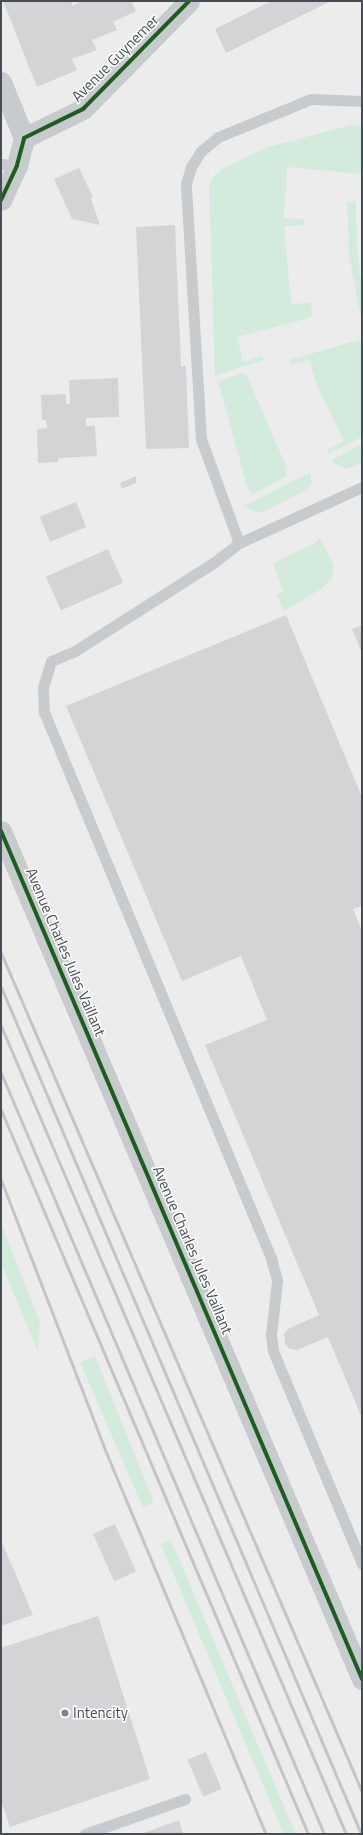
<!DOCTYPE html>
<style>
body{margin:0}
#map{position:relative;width:363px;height:1835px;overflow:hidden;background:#edecec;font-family:"Titillium Web",sans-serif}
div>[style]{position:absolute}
.green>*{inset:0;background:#d2ebdc;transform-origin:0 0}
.building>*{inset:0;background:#d4d4d6;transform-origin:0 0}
.lane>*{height:11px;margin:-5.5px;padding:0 5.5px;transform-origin:5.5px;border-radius:5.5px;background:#c8cbcd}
.street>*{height:21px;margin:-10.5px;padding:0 10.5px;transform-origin:10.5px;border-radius:10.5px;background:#c8cbcd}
.rail>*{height:3px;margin:-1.5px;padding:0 1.5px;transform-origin:1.5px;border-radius:1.5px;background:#c2c4c6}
.cycleway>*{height:4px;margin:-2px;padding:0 2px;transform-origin:2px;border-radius:2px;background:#1b5e20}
.dots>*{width:11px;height:11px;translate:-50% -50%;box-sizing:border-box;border:2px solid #fff;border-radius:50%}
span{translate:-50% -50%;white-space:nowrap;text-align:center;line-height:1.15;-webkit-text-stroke:3px #fff;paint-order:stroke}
.street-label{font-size:15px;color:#454e57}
.poi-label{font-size:15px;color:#454e57}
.left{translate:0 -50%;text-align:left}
.frame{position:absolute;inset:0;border:2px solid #454e57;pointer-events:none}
</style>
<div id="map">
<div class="green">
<i style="clip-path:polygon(351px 125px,362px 126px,362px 174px,287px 167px,284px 218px,304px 219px,304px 225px,284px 226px,291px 304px,311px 303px,312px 314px,309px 318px,237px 337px,243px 362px,262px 356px,264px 360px,215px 376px,209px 185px,214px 176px,222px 169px,268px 147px)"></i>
<i style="clip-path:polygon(356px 201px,357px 247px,362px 291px,362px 323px,349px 257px,347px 202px)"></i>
<i style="clip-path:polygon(362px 339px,362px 437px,328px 454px,327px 450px,344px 441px,318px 388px,309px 360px,290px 365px,289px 360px)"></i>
<i style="clip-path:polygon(243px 373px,248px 378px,286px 466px,287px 476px,253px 494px,248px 490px,218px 381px)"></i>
<i style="clip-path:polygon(362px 444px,362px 463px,346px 469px,334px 463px,332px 460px)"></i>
<i style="clip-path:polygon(310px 472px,312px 484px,306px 490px,263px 512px,252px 511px,245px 506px)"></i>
<i style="clip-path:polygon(320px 538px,334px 565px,332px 578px,321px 589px,284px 611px,277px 595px,283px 592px,273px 563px,315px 543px)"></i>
<i style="clip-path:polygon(1px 1223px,40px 1322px,38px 1352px,1px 1263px)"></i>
<i style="clip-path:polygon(95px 1356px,154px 1502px,143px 1508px,80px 1362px)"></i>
<i style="left:171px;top:1540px;width:319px;height:11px;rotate:67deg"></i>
</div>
<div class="building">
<i style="clip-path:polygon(3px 1px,71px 1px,73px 6px,81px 1px,136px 1px,132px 3px,136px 11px,113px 22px,117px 30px,92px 40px,97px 50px,72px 59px,77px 70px,37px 87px)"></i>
<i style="clip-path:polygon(271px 1px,331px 1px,226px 53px,215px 29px)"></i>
<i style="clip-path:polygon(79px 168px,93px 197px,91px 199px,100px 225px,72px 219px,54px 179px)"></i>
<i style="clip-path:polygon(175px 225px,181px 366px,186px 366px,189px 448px,146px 449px,136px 227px)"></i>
<i style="clip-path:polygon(118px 378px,119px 417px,86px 418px,86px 426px,95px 426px,97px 456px,58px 458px,58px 462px,38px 463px,37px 429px,47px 428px,46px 420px,42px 420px,41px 395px,66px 394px,66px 404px,70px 404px,69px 380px)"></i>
<i style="clip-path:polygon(136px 476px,136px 483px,122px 489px,120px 483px)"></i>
<i style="left:76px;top:502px;width:27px;height:39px;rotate:68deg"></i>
<i style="left:108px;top:549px;width:37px;height:68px;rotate:66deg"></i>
<i style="clip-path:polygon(286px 615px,362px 797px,362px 906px,353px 909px,362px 931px,362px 1418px,328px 1337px,297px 1350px,290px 1349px,285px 1344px,284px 1334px,288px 1329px,319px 1315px,205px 1045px,267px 1020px,241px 956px,182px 981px,66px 706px)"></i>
<i style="clip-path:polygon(362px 625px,362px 653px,352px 629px)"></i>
<i style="left:115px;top:1524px;width:52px;height:24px;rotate:66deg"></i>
<i style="clip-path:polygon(1px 1540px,33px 1615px,1px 1626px)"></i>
<i style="clip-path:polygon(98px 1616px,150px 1779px,10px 1827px,1px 1801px,1px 1648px)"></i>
<i style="left:206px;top:1752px;width:40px;height:20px;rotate:67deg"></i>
<i style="clip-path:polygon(179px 1820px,183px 1834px,141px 1834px)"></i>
</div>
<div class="lane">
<i style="left:1px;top:164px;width:16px;rotate:4deg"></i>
<i style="left:362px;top:487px;width:135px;rotate:155.5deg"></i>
<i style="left:239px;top:543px;width:33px;rotate:142deg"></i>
<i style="left:213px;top:563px;width:164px;rotate:147.5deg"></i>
<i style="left:75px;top:651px;width:26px;rotate:157deg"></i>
<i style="left:51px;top:661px;width:28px;rotate:107deg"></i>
<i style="left:43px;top:688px;width:24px;rotate:88deg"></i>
<i style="left:44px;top:712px;width:591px;rotate:67.42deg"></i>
<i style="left:271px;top:1258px;width:24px;rotate:75deg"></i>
<i style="left:277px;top:1281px;width:54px;rotate:96.3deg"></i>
<i style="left:271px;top:1335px;width:16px;rotate:83deg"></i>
<i style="left:273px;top:1351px;width:231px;rotate:67.3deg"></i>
<i style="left:239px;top:543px;width:111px;rotate:-110.1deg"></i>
<i style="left:201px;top:439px;width:255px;rotate:-93.4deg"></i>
<i style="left:186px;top:184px;width:18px;rotate:-74deg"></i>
<i style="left:191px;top:167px;width:19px;rotate:-58deg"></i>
<i style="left:201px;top:151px;width:22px;rotate:-39deg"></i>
<i style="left:218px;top:137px;width:100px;rotate:-22.2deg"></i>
<i style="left:311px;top:99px;width:51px;rotate:2.2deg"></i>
<i style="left:85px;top:1834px;width:106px;rotate:-19.3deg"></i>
</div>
<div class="street">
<i style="left:1px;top:82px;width:61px;rotate:67.7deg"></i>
<i style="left:1px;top:200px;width:38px;rotate:-65deg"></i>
<i style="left:17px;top:165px;width:28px;rotate:-75deg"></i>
<i style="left:24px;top:138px;width:66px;rotate:-26.2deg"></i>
<i style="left:83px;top:109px;width:151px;rotate:-45.5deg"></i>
<i style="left:1px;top:831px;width:922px;rotate:66.94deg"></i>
</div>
<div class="rail">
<i style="left:1px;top:953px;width:913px;rotate:66.72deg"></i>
<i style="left:1px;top:987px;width:920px;rotate:66.97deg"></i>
<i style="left:1px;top:1026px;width:879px;rotate:66.88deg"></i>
<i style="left:1px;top:1073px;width:827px;rotate:67deg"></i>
<i style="left:1px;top:1110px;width:786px;rotate:67.02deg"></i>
<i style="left:1px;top:1180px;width:284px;rotate:68.9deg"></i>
<i style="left:103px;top:1445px;width:422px;rotate:67.3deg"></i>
</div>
<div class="cycleway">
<i style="left:1px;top:200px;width:38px;rotate:-65deg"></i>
<i style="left:17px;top:165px;width:28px;rotate:-75deg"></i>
<i style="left:24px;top:138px;width:66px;rotate:-26.2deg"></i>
<i style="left:83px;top:109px;width:151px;rotate:-45.5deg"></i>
<i style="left:1px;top:831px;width:922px;rotate:66.94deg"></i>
</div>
<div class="dots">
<i style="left:65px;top:1713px;background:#80858b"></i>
</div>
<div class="street-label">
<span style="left:115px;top:58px;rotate:-45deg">Avenue Guynemer</span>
<span style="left:66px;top:952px;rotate:67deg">Avenue Charles Jules Vaillant</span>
<span style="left:193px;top:1250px;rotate:67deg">Avenue Charles Jules Vaillant</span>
</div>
<div class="poi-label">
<span class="left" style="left:73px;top:1713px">Intencity</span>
</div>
<div class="frame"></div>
</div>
